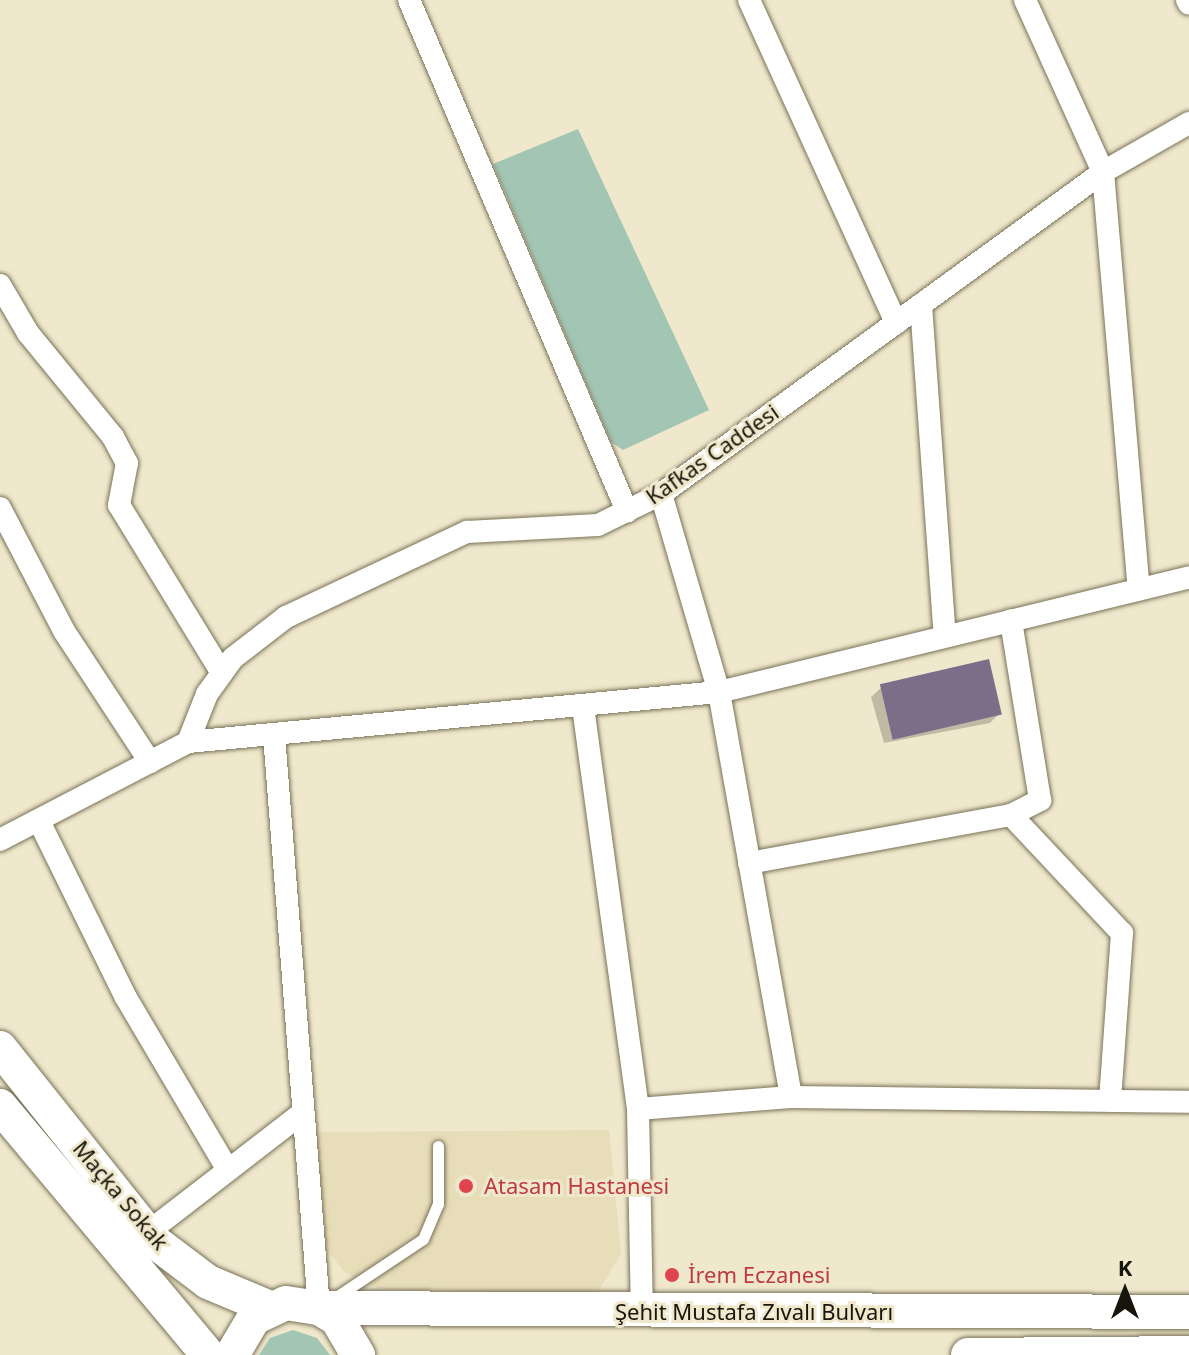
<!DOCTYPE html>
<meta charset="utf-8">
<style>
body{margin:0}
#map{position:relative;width:1189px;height:1355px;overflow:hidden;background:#f0e8cc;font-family:"Noto Sans",sans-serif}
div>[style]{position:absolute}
.built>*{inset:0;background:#e7ddb9}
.green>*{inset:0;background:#a3c5b4}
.shadow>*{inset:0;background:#0003}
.building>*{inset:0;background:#7c6d89;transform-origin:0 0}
.roads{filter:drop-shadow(0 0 2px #797258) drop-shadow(0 0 2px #797258)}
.service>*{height:11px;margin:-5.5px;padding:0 5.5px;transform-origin:5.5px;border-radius:5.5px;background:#fff}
.minor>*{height:22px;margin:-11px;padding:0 11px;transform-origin:11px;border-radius:11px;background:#fff}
.primary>*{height:34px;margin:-17px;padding:0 17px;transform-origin:17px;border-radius:17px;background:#fff}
.dots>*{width:22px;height:22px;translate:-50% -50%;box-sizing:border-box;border:4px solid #f0e8cc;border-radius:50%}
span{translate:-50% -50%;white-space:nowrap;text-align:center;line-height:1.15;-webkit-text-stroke:6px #f0e8cc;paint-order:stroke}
.street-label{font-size:22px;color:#18150b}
.health-label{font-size:22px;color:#be3a42}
.left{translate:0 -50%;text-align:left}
.north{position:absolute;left:1085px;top:1251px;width:80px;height:80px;-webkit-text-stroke:6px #f0e8cc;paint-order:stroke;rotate:0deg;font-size:22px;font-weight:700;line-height:32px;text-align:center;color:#18150b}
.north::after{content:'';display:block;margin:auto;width:28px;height:36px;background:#18150b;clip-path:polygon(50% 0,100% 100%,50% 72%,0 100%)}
</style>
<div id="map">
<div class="built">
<i style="clip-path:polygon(609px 1130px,621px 1254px,596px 1295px,380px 1289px,344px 1272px,321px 1241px,312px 1132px)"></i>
</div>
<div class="green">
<i style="clip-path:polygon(578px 129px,709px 410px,623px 450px,611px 442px,493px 164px)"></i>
<i style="clip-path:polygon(293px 1330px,317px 1338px,330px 1355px,259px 1355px,270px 1338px)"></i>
</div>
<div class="shadow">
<i style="clip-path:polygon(881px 688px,1000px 713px,990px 723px,884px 743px,871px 697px)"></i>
</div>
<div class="building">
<i style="left:989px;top:659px;width:57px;height:112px;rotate:77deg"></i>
</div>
<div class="roads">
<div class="service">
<i style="left:333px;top:1299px;width:108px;rotate:-33.7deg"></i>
<i style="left:423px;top:1239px;width:38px;rotate:-67deg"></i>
<i style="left:438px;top:1204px;width:58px;rotate:-90deg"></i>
</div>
<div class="minor">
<i style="left:409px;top:0;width:556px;rotate:66.9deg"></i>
<i style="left:749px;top:0;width:355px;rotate:65.5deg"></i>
<i style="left:1025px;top:0;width:189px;rotate:65.6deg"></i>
<i style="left:1103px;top:172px;width:419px;rotate:85.1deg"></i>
<i style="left:1187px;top:0;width:4px;rotate:63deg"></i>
<i style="left:0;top:285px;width:56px;rotate:59.7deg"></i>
<i style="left:28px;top:333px;width:134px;rotate:50.7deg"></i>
<i style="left:113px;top:437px;width:30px;rotate:62deg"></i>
<i style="left:127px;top:463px;width:43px;rotate:100.8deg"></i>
<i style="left:119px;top:505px;width:197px;rotate:58.5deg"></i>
<i style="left:921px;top:305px;width:332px;rotate:85.9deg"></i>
<i style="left:661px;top:494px;width:206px;rotate:73.7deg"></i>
<i style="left:719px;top:692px;width:411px;rotate:79.9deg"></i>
<i style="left:0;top:508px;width:139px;rotate:62.5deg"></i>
<i style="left:64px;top:631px;width:157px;rotate:56.7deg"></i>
<i style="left:583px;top:707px;width:406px;rotate:82.2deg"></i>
<i style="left:638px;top:1109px;width:203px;rotate:88.9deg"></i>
<i style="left:274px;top:735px;width:575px;rotate:85.51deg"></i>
<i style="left:188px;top:742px;width:52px;rotate:-68.4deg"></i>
<i style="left:207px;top:694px;width:44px;rotate:-54.2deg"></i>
<i style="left:233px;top:658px;width:67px;rotate:-37.7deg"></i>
<i style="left:286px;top:617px;width:200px;rotate:-25.2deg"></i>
<i style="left:467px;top:532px;width:131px;rotate:-3.1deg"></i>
<i style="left:598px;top:525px;width:70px;rotate:-26.2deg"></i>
<i style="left:661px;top:494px;width:547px;rotate:-36.07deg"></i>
<i style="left:1103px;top:172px;width:99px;rotate:-29.7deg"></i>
<i style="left:1011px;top:815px;width:162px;rotate:46.8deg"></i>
<i style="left:1122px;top:933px;width:168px;rotate:94.1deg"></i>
<i style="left:39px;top:821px;width:195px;rotate:63.8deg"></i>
<i style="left:125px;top:996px;width:202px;rotate:59.4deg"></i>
<i style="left:0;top:840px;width:212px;rotate:-27.5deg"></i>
<i style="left:188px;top:742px;width:533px;rotate:-5.38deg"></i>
<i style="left:719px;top:692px;width:484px;rotate:-13.7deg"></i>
<i style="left:749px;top:863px;width:266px;rotate:-10.4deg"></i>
<i style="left:1011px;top:815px;width:33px;rotate:-27deg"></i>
<i style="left:1040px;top:800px;width:182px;rotate:-99.2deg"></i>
<i style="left:638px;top:1109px;width:153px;rotate:-4.5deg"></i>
<i style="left:791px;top:1097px;width:398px;rotate:0.7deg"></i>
<i style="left:147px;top:1233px;width:196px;rotate:-37.7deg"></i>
</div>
<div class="primary">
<i style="left:0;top:1048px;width:248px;rotate:51.4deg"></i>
<i style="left:155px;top:1242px;width:66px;rotate:37deg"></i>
<i style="left:208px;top:1282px;width:67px;rotate:22.8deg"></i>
<i style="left:0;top:1106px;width:324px;rotate:50.1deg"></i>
<i style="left:319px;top:1308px;width:870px;rotate:0.26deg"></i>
<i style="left:232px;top:1355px;width:43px;rotate:-59.3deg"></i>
<i style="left:254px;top:1318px;width:35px;rotate:-25deg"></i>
<i style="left:286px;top:1303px;width:33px;rotate:9deg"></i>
<i style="left:319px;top:1308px;width:21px;rotate:31deg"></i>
<i style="left:337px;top:1319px;width:42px;rotate:59.7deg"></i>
<i style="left:968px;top:1355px;width:221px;rotate:-0.5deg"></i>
</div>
</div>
<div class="dots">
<i style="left:466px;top:1186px;background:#e0444e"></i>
<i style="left:672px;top:1275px;background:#e0444e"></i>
</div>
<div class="street-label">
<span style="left:712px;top:454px;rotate:-35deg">Kafkas Caddesi</span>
<span style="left:121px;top:1195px;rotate:50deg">Maçka Sokak</span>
<span style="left:754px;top:1312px">Şehit Mustafa Zıvalı Bulvarı</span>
</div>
<div class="health-label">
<span class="left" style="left:484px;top:1186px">Atasam Hastanesi</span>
<span class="left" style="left:688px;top:1275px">İrem Eczanesi</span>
</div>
<div class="north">K</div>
</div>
